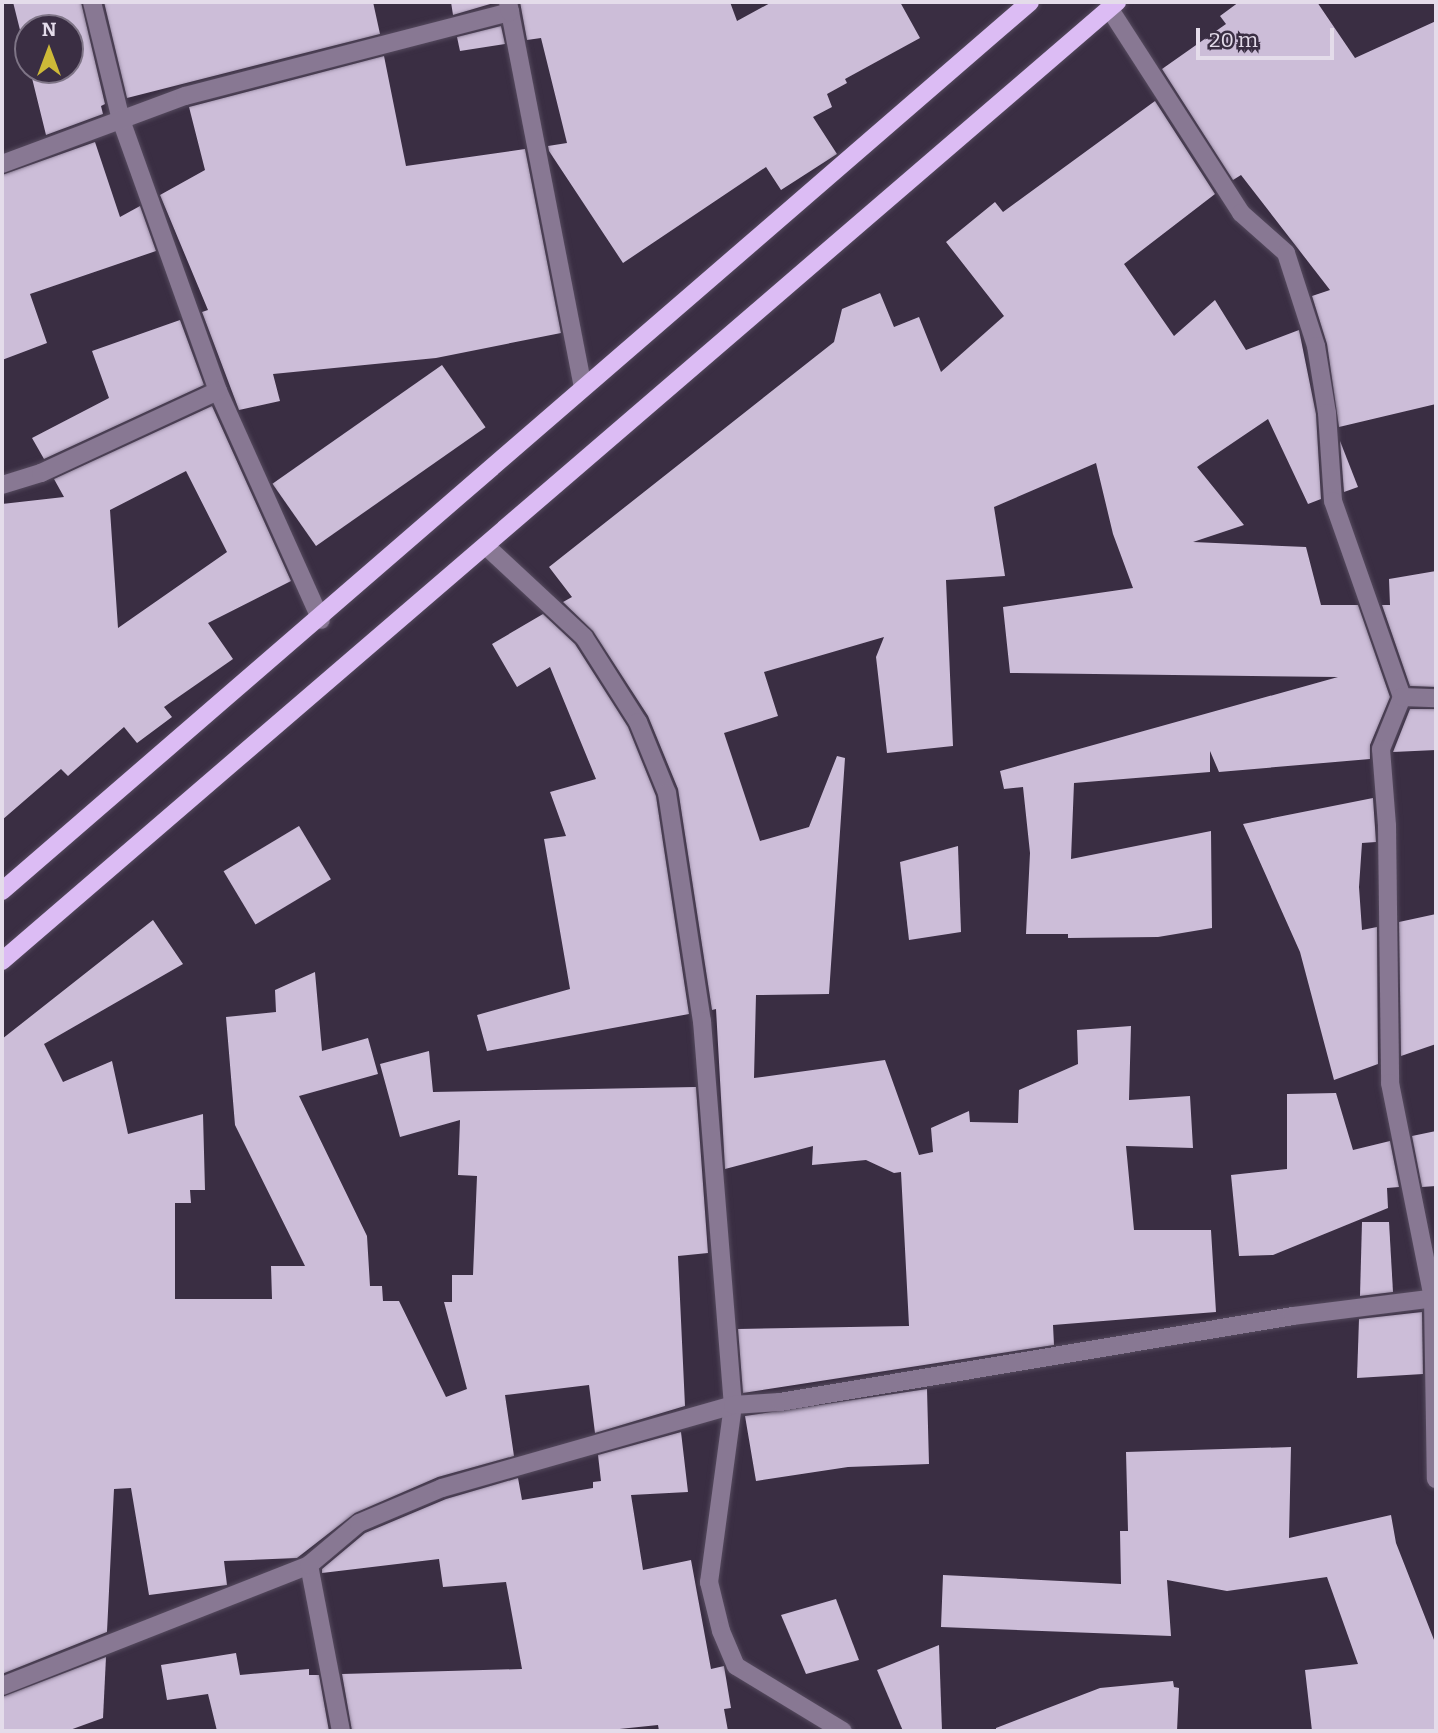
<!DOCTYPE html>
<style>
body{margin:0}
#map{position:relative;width:1438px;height:1733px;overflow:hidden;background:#3a2e43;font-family:Bitter,serif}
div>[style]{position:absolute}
.building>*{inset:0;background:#ccbdd8;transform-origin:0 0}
.roads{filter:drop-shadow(0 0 2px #554a5e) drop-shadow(0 0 2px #554a5e)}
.minor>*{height:18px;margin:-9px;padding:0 9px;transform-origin:9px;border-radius:9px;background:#887893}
.major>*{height:18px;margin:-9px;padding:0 9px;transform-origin:9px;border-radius:9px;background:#dcbcf4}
span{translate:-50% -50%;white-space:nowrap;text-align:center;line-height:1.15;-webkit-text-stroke:7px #3a2e43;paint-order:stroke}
.frame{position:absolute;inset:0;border:4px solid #e4dcea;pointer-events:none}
.north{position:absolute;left:14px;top:14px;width:70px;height:70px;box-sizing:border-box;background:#3a2e43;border:2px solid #7e7486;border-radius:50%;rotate:0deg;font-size:19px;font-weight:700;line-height:28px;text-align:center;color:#e4dcea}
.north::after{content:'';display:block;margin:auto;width:24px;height:32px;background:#cdb938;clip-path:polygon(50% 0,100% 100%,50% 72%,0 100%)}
.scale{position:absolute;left:1196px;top:28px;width:138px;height:32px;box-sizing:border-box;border:4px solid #e4dcea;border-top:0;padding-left:9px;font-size:21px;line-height:24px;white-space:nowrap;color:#e4dcea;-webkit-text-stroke:5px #3a2e43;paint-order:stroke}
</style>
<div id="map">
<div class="building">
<i style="clip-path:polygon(13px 2px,81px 2px,105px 104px,101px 106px,103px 114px,46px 135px,30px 70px,70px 70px,70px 28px,28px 28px,28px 62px)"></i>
<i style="clip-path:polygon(104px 2px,373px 2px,380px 34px,127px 98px)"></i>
<i style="clip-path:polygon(451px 2px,497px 2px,453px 15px)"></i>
<i style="clip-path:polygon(520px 2px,730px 2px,737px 21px,772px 2px,900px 2px,920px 38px,845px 79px,847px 83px,827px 94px,832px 107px,813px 117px,837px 154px,781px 190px,766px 167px,623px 263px,549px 151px,548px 146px,567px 143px,541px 38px,527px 40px)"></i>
<i style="clip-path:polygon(1239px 2px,1317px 2px,1355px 58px,1436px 21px,1436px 404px,1339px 427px,1327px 344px,1312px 296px,1330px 290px,1241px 175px,1233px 180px,1162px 69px,1226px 24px,1220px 16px)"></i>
<i style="clip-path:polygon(501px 26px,505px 44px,460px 51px,457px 37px)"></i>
<i style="clip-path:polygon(384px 56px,406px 166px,525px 149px,561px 333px,436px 358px,273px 374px,280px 401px,239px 410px,202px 312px,208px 310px,160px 195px,205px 170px,189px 107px)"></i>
<i style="clip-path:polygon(1155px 101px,1215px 194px,1124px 264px,1174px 336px,1215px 300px,1246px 350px,1299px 330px,1316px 414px,1321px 499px,1308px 504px,1268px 419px,1197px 467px,1244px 525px,1193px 542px,1306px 547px,1321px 605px,1358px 605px,1390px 697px,1370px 745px,1370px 759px,1219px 772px,1210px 751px,1210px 772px,1074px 783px,1071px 859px,1211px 831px,1212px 928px,1158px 937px,1068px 938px,1068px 934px,1026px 934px,1030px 853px,1023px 787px,1004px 789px,1000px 771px,1338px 677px,1010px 673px,1003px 607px,1133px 588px,1113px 534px,1096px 463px,994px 507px,1005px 576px,946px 580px,953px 746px,887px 753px,876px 657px,884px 637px,764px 672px,778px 716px,724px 733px,760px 841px,809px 827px,837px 756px,845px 758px,829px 994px,756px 995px,754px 1078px,885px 1060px,919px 1155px,933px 1152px,931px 1128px,969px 1111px,970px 1122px,1018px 1123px,1019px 1090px,1078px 1064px,1077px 1030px,1131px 1026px,1129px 1100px,1190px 1096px,1193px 1148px,1126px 1146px,1134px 1230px,1211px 1230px,1216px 1312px,1053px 1325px,1054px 1345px,743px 1393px,738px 1329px,909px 1326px,901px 1172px,894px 1173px,866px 1160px,812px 1165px,813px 1146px,725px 1169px,716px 1009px,712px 1010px,678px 789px,648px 716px,593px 631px,563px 602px,572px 597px,549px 567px,834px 342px,842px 309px,880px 293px,894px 327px,919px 317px,941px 372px,1004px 316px,946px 242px,995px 202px,1003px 212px)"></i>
<i style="clip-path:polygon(95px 142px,120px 217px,140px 206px,156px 251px,30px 294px,47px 343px,2px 360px,2px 175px)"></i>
<i style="clip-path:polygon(180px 320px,204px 385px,44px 459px,32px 438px,109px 398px,92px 351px)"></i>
<i style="left:442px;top:365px;width:76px;height:207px;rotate:55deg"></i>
<i style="clip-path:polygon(evenodd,212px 406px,291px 581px,208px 623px,233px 659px,164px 707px,172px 717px,137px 743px,124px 727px,68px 776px,61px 769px,2px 820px,2px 504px,64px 497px,54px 479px,212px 406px,186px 471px,227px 552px,118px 628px,110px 510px,186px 471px)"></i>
<i style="clip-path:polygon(1340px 441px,1358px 487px,1344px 492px)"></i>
<i style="clip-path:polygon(1436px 571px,1436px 687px,1410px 686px,1382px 605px,1390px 605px,1389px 579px)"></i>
<i style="clip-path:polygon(543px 614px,575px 644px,628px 727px,656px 796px,689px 1014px,487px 1051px,477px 1015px,570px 989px,544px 839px,566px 836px,550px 792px,596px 779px,550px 667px,517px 687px,492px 644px)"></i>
<i style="clip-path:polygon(1410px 709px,1436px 709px,1436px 750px,1393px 752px)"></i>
<i style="clip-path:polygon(1373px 798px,1376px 842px,1362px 843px,1359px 887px,1362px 930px,1377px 927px,1378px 1064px,1334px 1080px,1300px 952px,1243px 824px)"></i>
<i style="left:299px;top:826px;width:62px;height:88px;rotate:59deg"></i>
<i style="clip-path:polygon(958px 846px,961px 932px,909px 940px,900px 862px)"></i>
<i style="clip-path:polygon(1436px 914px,1436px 1044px,1401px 1056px,1399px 922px)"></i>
<i style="clip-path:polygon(153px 920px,183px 964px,44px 1044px,63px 1082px,112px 1061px,128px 1134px,203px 1114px,205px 1190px,190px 1190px,191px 1203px,175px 1203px,175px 1299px,272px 1299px,271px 1266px,305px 1266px,235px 1125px,226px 1017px,276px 1012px,275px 990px,315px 972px,322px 1051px,368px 1038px,378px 1074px,299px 1096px,367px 1236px,370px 1286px,382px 1286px,383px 1301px,399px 1301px,446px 1397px,467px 1389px,444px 1302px,452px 1302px,452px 1275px,473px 1275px,477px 1176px,458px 1175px,460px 1120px,400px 1137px,380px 1064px,429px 1051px,433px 1092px,696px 1087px,708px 1253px,678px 1256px,685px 1406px,595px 1433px,589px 1385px,505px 1395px,514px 1456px,438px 1477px,355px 1513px,297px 1558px,224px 1561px,227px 1585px,149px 1595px,131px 1488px,114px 1489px,107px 1632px,2px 1674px,2px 1039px)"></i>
<i style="clip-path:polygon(1336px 1093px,1353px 1150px,1390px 1141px,1399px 1187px,1387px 1188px,1388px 1208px,1273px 1255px,1239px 1256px,1231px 1175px,1287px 1169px,1287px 1094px)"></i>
<i style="clip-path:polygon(1436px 1131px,1436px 1186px,1422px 1187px,1412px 1136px)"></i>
<i style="clip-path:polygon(1362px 1222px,1389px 1222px,1393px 1292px,1360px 1296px)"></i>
<i style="clip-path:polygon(1422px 1312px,1423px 1374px,1357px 1378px,1359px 1319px)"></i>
<i style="clip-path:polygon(927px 1389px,929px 1464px,848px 1467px,756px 1481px,745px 1416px)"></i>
<i style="clip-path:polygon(681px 1432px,688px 1492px,631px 1495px,643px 1570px,691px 1560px,711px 1669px,724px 1666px,731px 1708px,724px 1709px,728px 1731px,659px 1731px,658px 1725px,600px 1731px,352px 1731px,342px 1674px,522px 1669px,506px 1582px,443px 1587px,439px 1559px,322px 1573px,322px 1569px,365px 1533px,446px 1499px,518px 1478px,522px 1500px,593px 1488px,593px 1482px,601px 1481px,598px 1455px)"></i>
<i style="clip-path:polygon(1291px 1447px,1289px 1538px,1391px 1515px,1396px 1543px,1436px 1645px,1436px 1731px,1312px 1731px,1305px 1670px,1358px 1664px,1327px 1577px,1227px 1591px,1167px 1580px,1171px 1636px,941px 1627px,943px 1575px,1121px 1584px,1120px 1531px,1128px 1531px,1126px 1452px)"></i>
<i style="clip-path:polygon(836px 1599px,859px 1660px,806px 1674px,781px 1615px)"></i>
<i style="clip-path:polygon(939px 1645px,942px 1731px,903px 1731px,877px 1670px)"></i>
<i style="clip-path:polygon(236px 1653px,240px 1675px,309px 1669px,309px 1675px,319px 1675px,329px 1731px,217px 1731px,208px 1694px,167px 1700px,161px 1665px)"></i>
<i style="clip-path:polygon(106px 1657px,103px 1718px,67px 1731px,2px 1731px,2px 1697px)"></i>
<i style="clip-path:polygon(1173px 1681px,1174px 1687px,1179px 1688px,1177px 1731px,996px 1731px,996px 1728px,1100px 1688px)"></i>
</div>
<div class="roads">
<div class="minor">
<i style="left:92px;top:2px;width:122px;rotate:76.2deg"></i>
<i style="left:121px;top:120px;width:288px;rotate:70.3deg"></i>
<i style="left:218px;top:391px;width:251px;rotate:65.8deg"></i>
<i style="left:1109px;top:8px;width:244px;rotate:57.2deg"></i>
<i style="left:1241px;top:213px;width:60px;rotate:41.6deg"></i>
<i style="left:1286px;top:253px;width:98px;rotate:72.1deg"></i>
<i style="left:1316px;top:346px;width:68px;rotate:80.7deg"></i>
<i style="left:1327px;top:413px;width:88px;rotate:86.1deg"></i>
<i style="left:1333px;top:501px;width:208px;rotate:70.6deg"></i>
<i style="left:1402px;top:697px;width:56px;rotate:112deg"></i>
<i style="left:1381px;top:749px;width:77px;rotate:85.5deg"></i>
<i style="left:1387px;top:826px;width:257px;rotate:89.3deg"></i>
<i style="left:1390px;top:1083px;width:219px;rotate:78.7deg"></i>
<i style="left:1433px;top:1298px;width:181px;rotate:89.1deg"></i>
<i style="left:510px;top:12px;width:381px;rotate:79deg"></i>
<i style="left:2px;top:164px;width:195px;rotate:-20.4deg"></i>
<i style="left:185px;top:96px;width:336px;rotate:-14.5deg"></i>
<i style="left:510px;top:12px;width:10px;rotate:-101deg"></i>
<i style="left:2px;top:485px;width:41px;rotate:-17.1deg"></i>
<i style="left:41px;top:473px;width:195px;rotate:-24.9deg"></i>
<i style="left:486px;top:546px;width:134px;rotate:42.9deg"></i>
<i style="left:584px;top:637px;width:101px;rotate:57.6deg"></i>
<i style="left:638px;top:722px;width:77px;rotate:67.8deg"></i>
<i style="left:667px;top:793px;width:231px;rotate:81.3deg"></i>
<i style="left:702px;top:1021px;width:385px;rotate:85.4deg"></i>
<i style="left:733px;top:1405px;width:179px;rotate:97.7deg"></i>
<i style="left:709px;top:1582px;width:50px;rotate:76.2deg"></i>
<i style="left:721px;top:1631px;width:38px;rotate:67deg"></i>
<i style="left:736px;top:1666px;width:125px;rotate:31.3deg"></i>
<i style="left:1402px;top:697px;width:34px;rotate:2deg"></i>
<i style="left:309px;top:1565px;width:169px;rotate:79.1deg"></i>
<i style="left:2px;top:1686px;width:330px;rotate:-21.5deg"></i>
<i style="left:309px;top:1565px;width:65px;rotate:-40deg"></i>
<i style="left:359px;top:1523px;width:90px;rotate:-22.9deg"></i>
<i style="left:442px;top:1488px;width:303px;rotate:-15.9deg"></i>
<i style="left:733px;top:1405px;width:47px;rotate:-3.7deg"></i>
<i style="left:780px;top:1402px;width:520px;rotate:-9.52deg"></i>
<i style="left:1293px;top:1316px;width:144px;rotate:-7.2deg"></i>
</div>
<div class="major">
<i style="left:2px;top:891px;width:1359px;rotate:-40.85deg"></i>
<i style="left:2px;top:961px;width:1471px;rotate:-40.7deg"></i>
</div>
</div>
<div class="frame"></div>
<div class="north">N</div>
<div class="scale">20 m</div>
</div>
